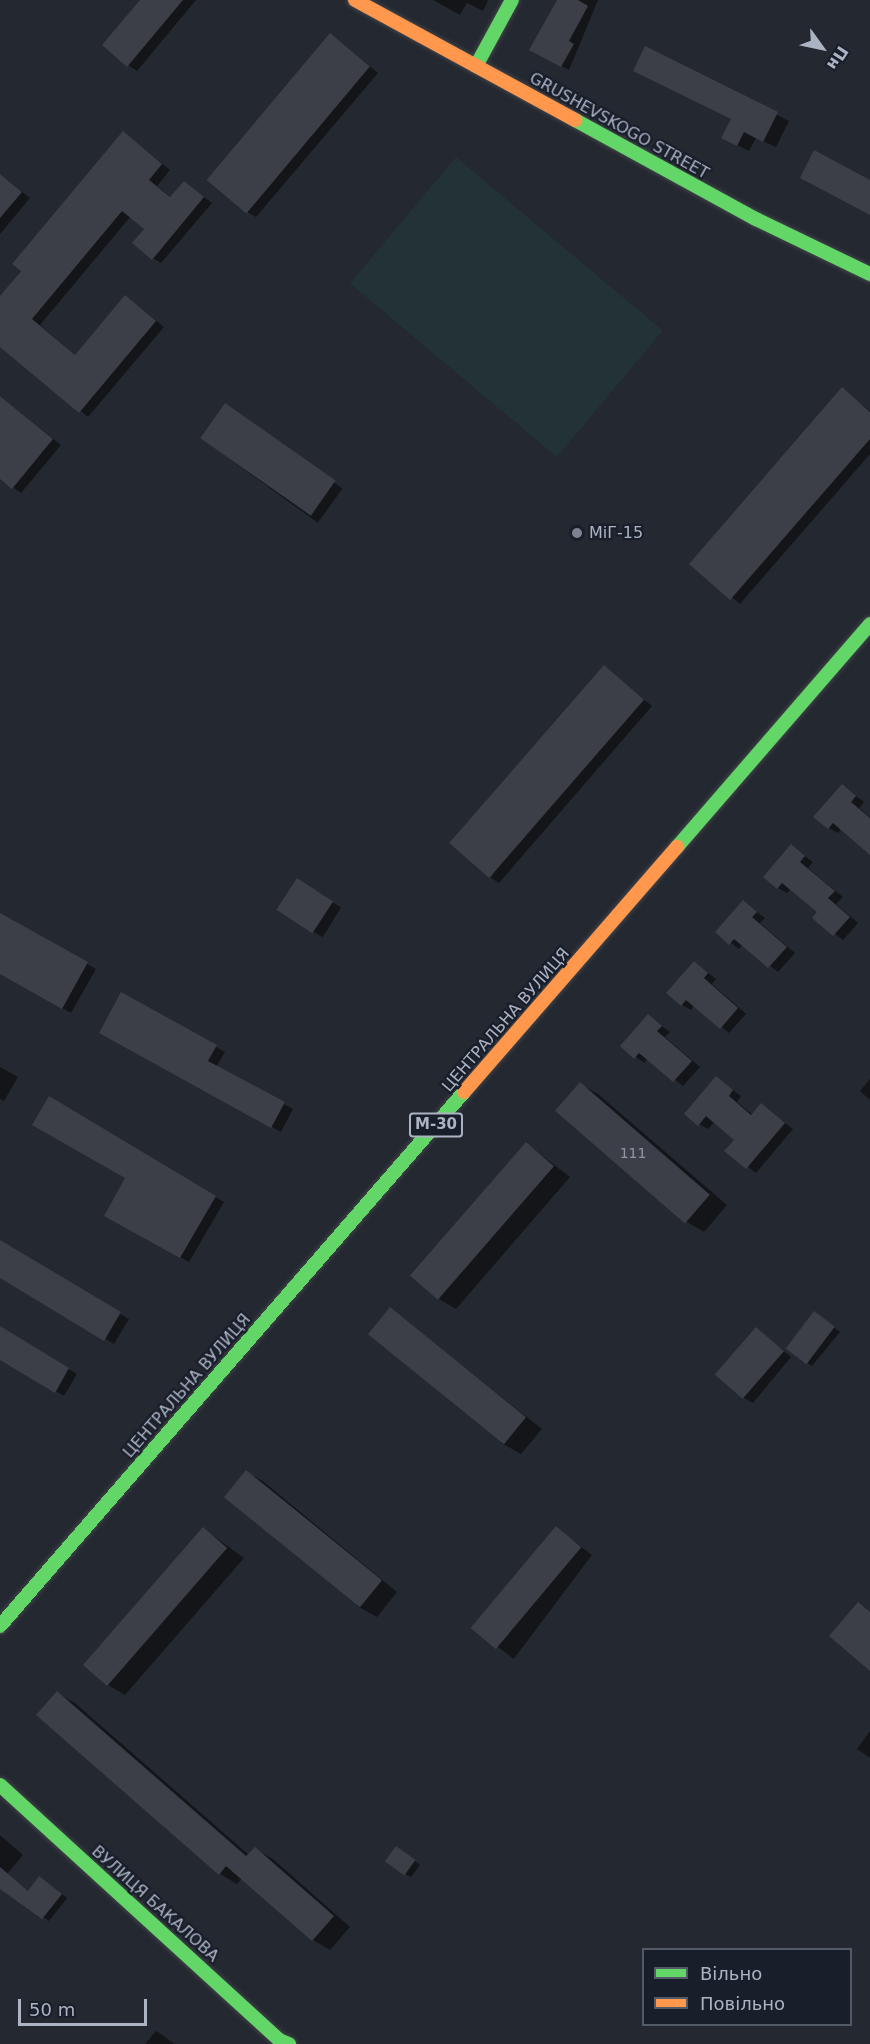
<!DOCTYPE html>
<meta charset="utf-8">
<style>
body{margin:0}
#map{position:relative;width:870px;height:2044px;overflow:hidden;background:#242830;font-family:"DejaVu Sans",sans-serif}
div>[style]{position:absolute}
.green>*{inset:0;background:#223236;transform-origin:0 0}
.shadow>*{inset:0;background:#0007;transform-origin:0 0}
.building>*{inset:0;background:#3c3f47;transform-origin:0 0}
.roads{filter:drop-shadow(0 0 2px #404349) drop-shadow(0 0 2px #404349)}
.fast>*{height:14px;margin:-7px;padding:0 7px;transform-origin:7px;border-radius:7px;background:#63d668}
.slow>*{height:14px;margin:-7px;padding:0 7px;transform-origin:7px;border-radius:7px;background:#ff974d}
.dots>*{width:16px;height:16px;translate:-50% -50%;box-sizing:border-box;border:3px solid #181e2a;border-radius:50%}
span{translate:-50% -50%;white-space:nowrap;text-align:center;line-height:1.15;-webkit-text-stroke:4.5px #181e2a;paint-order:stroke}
.number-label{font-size:14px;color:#9096a4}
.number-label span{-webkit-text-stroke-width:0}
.shield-label span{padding:2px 4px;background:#181e2a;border:2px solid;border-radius:4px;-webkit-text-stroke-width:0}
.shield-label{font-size:15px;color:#acb3c3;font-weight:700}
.street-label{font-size:16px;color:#acb3c3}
.poi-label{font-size:16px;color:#acb3c3}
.left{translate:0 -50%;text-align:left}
.legend{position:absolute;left:642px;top:1948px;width:210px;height:78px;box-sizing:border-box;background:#181e2a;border:2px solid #535a67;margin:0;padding:8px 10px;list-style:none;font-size:18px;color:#acb3c3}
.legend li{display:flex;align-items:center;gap:12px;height:30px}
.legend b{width:30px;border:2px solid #535a67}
.north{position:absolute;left:792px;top:18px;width:60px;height:60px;-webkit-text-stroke:4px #181e2a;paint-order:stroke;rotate:123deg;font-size:16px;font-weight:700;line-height:24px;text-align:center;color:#acb3c3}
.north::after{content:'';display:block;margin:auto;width:21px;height:27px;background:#acb3c3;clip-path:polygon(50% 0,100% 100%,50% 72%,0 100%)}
.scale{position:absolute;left:18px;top:1999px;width:129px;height:27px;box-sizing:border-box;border:3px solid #acb3c3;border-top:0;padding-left:8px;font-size:18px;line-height:21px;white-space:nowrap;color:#acb3c3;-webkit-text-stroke:4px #181e2a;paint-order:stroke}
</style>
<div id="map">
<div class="green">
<i style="left:456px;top:157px;width:270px;height:165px;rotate:40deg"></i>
</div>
<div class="shadow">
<i style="clip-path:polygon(142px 0,196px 0,137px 71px,128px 65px)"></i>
<i style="clip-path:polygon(433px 0,487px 0,488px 1px,483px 11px,467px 3px,460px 15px)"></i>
<i style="clip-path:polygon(557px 0,598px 0,569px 70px,531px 49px)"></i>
<i style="clip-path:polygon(330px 34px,378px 73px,256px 217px,247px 212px)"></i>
<i style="clip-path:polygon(646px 48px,789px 121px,776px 147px,756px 138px,749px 151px,735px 144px,732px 119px)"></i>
<i style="clip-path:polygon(124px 133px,170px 170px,157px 186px,172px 198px,184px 183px,212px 203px,161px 263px,153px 258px,146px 229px,131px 216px,40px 325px,76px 356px,126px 297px,164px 327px,88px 417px,0 345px,0 298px)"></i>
<i style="clip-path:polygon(0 174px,30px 198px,0 234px)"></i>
<i style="clip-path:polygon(842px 389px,870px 411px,870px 454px,740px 604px,691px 564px)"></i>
<i style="clip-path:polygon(0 396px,61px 445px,21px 493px,0 478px)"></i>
<i style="left:234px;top:410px;width:134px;height:42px;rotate:36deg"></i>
<i style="clip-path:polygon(604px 667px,652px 706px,499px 883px,491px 878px)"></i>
<i style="clip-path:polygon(842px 786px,864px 802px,859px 808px,870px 817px,870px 853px,841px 829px,838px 833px,829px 828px)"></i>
<i style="clip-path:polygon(791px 846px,813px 862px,808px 868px,843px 897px,836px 904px,858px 923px,843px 940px,814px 918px,819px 912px,791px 888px,787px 893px,778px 888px)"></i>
<i style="left:297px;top:880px;width:52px;height:35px;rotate:32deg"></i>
<i style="clip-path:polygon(743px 902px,765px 918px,760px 923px,795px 953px,778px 972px,743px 944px,739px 949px,717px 932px)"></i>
<i style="clip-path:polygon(0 914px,96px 969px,71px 1013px,0 972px)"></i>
<i style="clip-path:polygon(695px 963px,716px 979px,712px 984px,746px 1014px,729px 1033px,694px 1005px,691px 1010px,682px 1005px)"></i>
<i style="clip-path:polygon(122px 994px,225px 1052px,216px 1067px,293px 1109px,281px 1132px,101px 1032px)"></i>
<i style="clip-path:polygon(648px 1016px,670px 1032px,665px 1037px,700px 1067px,683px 1086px,648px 1058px,644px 1063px,622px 1046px)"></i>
<i style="clip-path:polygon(0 1067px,18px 1077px,4px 1101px,0 1099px)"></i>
<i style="clip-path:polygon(716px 1078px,741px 1096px,737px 1102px,753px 1115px,761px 1105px,793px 1129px,756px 1173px,727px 1151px,736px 1139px,715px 1121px,708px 1129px,699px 1124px)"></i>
<i style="clip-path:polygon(870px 1079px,870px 1100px,860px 1091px)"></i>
<i style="clip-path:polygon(580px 1084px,598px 1094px,727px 1205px,704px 1232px,687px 1222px)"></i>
<i style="clip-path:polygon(50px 1098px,224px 1202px,189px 1262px,106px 1215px,127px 1178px)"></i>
<i style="clip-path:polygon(527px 1144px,570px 1177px,456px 1309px,439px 1299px)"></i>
<i style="clip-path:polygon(0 1241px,129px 1319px,114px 1344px,0 1276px)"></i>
<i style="clip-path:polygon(390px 1309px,542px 1429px,521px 1454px,503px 1444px)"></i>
<i style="clip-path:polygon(820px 1317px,840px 1332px,812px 1366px,807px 1363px)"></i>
<i style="clip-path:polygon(0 1328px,77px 1374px,64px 1396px,0 1358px)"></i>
<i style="clip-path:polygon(756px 1329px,791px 1357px,753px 1403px,744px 1398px)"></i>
<i style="clip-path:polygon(247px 1472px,264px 1482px,397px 1592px,377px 1617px,359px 1607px)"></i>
<i style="left:556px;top:1528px;width:45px;height:130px;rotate:37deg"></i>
<i style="clip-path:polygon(204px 1529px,244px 1558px,125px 1695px,108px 1685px)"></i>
<i style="clip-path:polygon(57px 1693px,75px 1703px,249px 1855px,255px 1849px,273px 1859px,350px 1927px,330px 1950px,313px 1940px,242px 1878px,237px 1884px,220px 1874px)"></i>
<i style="clip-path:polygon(870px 1731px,870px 1758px,857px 1749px)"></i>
<i style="clip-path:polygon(0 1835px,23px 1855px,7px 1874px,29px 1892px,45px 1881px,67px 1898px,49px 1921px,0 1887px)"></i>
<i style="clip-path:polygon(402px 1851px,420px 1865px,411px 1877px,405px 1874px)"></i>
<i style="clip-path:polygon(156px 2031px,164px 2036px,174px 2044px,145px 2044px)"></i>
</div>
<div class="building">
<i style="clip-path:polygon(140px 0,183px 0,127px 67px,102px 45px)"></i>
<i style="clip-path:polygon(557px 0,578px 0,588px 6px,569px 41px,574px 44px,561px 67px,529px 50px)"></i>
<i style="left:330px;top:33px;width:52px;height:192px;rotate:40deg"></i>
<i style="clip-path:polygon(645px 46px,778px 112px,763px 142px,744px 132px,737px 146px,721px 138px,731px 119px,633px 71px)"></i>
<i style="clip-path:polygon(123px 131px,162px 164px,149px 180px,170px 197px,184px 181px,204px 197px,152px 260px,132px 243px,144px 229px,122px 211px,32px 319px,75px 355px,125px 295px,156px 321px,79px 413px,0 347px,0 296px,21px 271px,12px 264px)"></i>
<i style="clip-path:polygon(814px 150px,870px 180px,870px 215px,800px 178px)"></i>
<i style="clip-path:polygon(0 174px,22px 192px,0 218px)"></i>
<i style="clip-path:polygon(842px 387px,870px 412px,870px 439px,730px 600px,689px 564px)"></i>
<i style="clip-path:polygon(0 396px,53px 439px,12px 489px,0 479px)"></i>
<i style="left:225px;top:403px;width:135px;height:43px;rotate:35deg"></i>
<i style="left:604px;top:665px;width:53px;height:236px;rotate:41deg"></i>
<i style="clip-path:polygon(842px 784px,856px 796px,851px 802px,870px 818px,870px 855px,833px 823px,828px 829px,813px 817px)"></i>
<i style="clip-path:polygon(791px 844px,805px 856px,800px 862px,835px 891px,828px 898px,850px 917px,833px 936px,812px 918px,817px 912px,782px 883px,777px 889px,763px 877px)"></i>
<i style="left:297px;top:878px;width:43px;height:38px;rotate:33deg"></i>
<i style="clip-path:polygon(743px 900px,757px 912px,752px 917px,787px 947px,768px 968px,734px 939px,729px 945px,715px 932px)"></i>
<i style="clip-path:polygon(0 913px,88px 962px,62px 1009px,0 974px)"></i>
<i style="clip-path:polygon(694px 961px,708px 973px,704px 978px,738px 1008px,720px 1029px,686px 1000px,681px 1006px,666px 993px)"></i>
<i style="clip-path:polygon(121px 992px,217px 1045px,208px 1061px,285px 1102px,271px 1128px,99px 1033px)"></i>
<i style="clip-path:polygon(648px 1014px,662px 1026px,657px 1031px,692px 1061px,673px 1082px,639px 1053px,634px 1059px,620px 1046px)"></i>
<i style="clip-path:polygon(716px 1076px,733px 1090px,729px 1096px,751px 1115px,761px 1103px,785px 1123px,746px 1169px,724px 1151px,734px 1140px,706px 1116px,698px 1126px,684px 1114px)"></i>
<i style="left:580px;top:1082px;width:172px;height:38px;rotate:41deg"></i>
<i style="clip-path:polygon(49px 1096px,216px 1196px,180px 1258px,104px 1216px,125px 1178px,32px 1125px)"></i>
<i style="left:526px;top:1142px;width:37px;height:177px;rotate:41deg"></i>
<i style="clip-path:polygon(0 1240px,121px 1312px,104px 1341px,0 1278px)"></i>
<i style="left:390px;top:1307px;width:175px;height:35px;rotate:39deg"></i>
<i style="left:814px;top:1311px;width:26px;height:47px;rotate:37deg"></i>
<i style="clip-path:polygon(0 1326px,69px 1368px,55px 1393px,0 1360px)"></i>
<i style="left:756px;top:1327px;width:37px;height:63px;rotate:41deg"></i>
<i style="left:246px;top:1470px;width:175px;height:35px;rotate:39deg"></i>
<i style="left:556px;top:1526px;width:33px;height:133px;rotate:40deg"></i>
<i style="left:203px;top:1527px;width:32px;height:183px;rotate:41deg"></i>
<i style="clip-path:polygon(858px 1602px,870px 1612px,870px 1671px,829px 1636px)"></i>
<i style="clip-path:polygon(57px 1691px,246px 1856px,255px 1847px,334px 1916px,312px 1941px,226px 1866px,219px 1875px,36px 1715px)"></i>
<i style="left:396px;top:1846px;width:24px;height:19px;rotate:36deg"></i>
<i style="clip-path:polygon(0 1867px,28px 1891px,39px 1876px,62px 1894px,42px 1919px,0 1889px)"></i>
</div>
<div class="roads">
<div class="fast">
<i style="left:476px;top:66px;width:75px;rotate:-61.4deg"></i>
<i style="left:575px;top:120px;width:206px;rotate:28.7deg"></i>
<i style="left:756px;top:219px;width:127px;rotate:25.8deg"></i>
<i style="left:677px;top:847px;width:295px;rotate:-49.1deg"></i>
<i style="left:0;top:1626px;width:707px;rotate:-49.01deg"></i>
<i style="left:0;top:1785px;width:378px;rotate:42.4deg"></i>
<i style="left:279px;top:2040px;width:11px;rotate:22deg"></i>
</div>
<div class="slow">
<i style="left:355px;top:0;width:251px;rotate:28.6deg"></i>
<i style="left:464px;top:1092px;width:325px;rotate:-49deg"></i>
</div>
</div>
<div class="dots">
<i style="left:577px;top:533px;background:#7c8290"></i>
</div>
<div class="number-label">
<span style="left:633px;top:1153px">111</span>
</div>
<div class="shield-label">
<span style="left:436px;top:1125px">М-30</span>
</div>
<div class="street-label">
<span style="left:619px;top:126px;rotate:29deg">GRUSHEVSKOGO STREET</span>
<span style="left:506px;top:1020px;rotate:-49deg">ЦЕНТРАЛЬНА ВУЛИЦЯ</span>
<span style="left:187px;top:1386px;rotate:-49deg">ЦЕНТРАЛЬНА ВУЛИЦЯ</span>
<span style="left:155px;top:1904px;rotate:42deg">ВУЛИЦЯ БАКАЛОВА</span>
</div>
<div class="poi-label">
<span class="left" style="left:589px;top:533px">МіГ-15</span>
</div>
<ul class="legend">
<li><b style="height:8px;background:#63d668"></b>Вільно</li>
<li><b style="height:8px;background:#ff974d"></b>Повільно</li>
</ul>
<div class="north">Пн</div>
<div class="scale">50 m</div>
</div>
